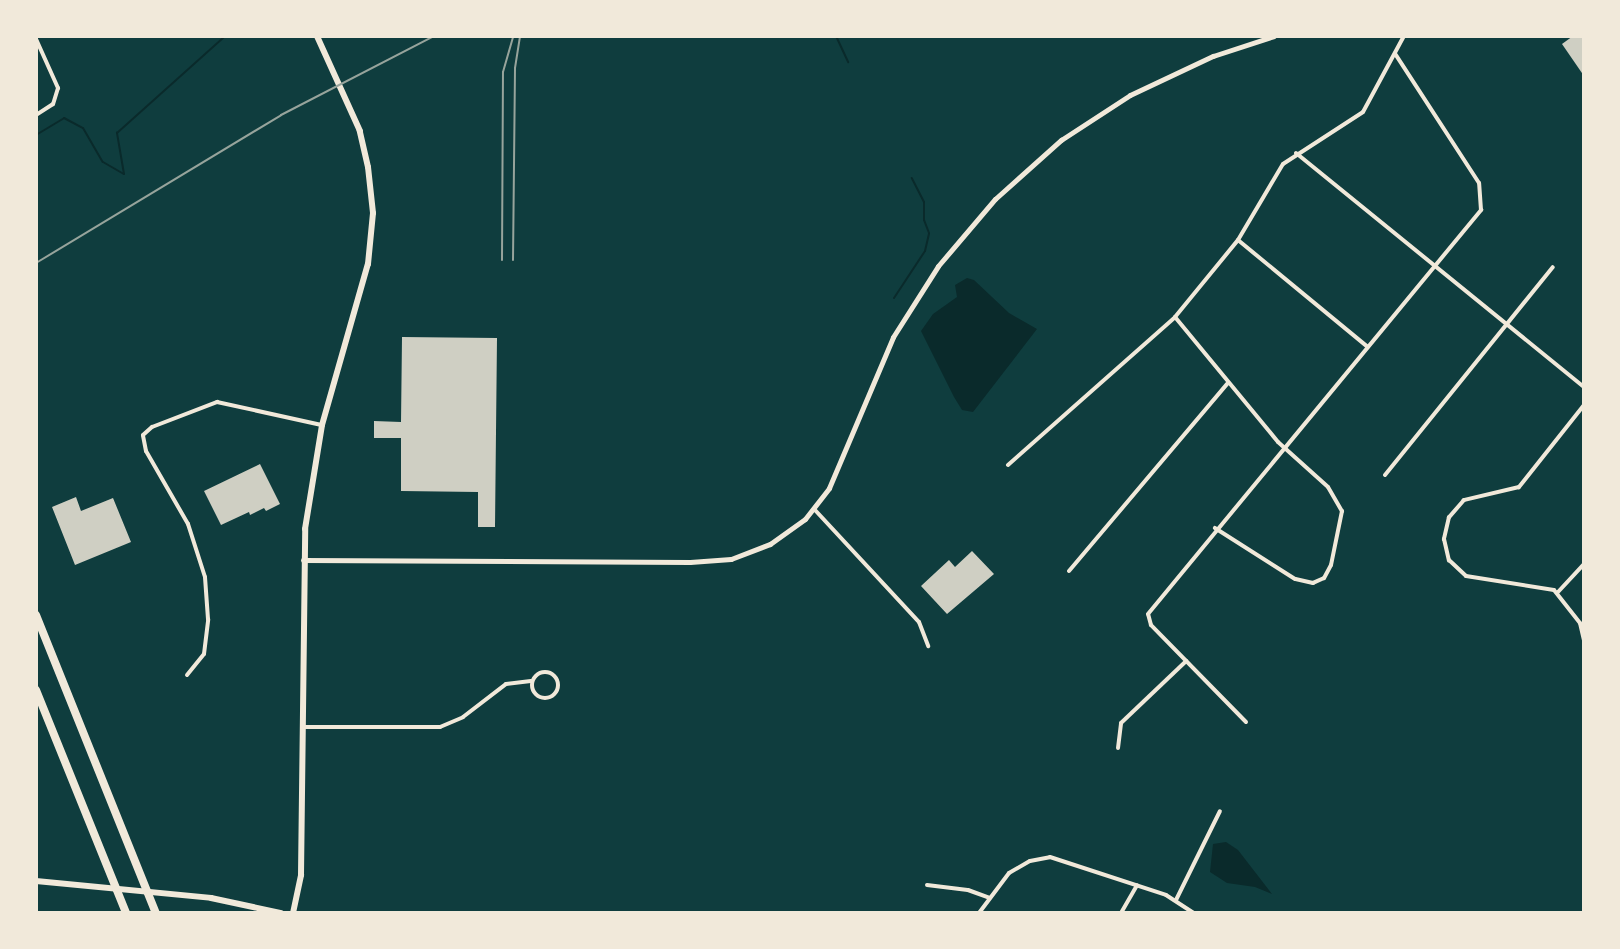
<!DOCTYPE html>
<style>
body{margin:0}
#map{position:relative;width:1620px;height:949px;overflow:hidden;background:#0f3d3e;font-family:"Roboto Condensed",sans-serif}
div>[style]{position:absolute}
.water>*{inset:0;background:#0a2a2b}
.stream>*{height:2px;margin:-1px;padding:0 1px;transform-origin:1px;border-radius:1px;background:#0a2a2b}
.building>*{inset:0;background:#cfcfc3}
.minor>*{height:4px;margin:-2px;padding:0 2px;transform-origin:2px;border-radius:2px;background:#f1e9da}
.minor>.ring{margin:-2px;padding:0;box-sizing:content-box;background:none;border:4px solid #f1e9da;border-radius:50%}
.tertiary>*{height:5px;margin:-2.5px;padding:0 2.5px;transform-origin:2.5px;border-radius:2.5px;background:#f1e9da}
.secondary>*{height:6px;margin:-3px;padding:0 3px;transform-origin:3px;border-radius:3px;background:#f1e9da}
.motorway>*{height:8px;margin:-4px;padding:0 4px;transform-origin:4px;border-radius:4px;background:#f1e9da}
.rail>*{height:2px;margin:-1px;padding:0 1px;transform-origin:1px;border-radius:1px;background:#97a49c}
span{translate:-50% -50%;white-space:nowrap;text-align:center;line-height:1.15;-webkit-text-stroke:6px #f1e9da;paint-order:stroke}
.frame{position:absolute;inset:0;border:38px solid #f1e9da;pointer-events:none}
</style>
<div id="map">
<div class="water">
<i style="clip-path:polygon(967px 278px,974px 280px,1009px 313px,1037px 329px,973px 412px,962px 410px,954px 397px,921px 331px,933px 314px,957px 297px,955px 285px)"></i>
<i style="clip-path:polygon(1226px 842px,1238px 850px,1272px 894px,1255px 887px,1227px 883px,1210px 872px,1213px 844px)"></i>
</div>
<div class="stream">
<i style="left:836px;top:36px;width:29px;rotate:65deg"></i>
<i style="left:36px;top:135px;width:33px;rotate:-31deg"></i>
<i style="left:64px;top:118px;width:21px;rotate:28deg"></i>
<i style="left:83px;top:128px;width:39px;rotate:60deg"></i>
<i style="left:103px;top:162px;width:24px;rotate:30deg"></i>
<i style="left:124px;top:174px;width:42px;rotate:-99.7deg"></i>
<i style="left:117px;top:133px;width:145px;rotate:-41.9deg"></i>
<i style="left:894px;top:298px;width:56px;rotate:-56.6deg"></i>
<i style="left:925px;top:251px;width:18px;rotate:-77deg"></i>
<i style="left:929px;top:233px;width:14px;rotate:-111deg"></i>
<i style="left:924px;top:220px;width:18px;rotate:-90deg"></i>
<i style="left:924px;top:202px;width:27px;rotate:-117deg"></i>
</div>
<div class="building">
<i style="clip-path:polygon(1573px 36px,1584px 36px,1584px 76px,1562px 44px)"></i>
<i style="clip-path:polygon(402px 337px,497px 338px,495px 527px,478px 527px,478px 492px,401px 491px,401px 438px,374px 438px,374px 421px,401px 422px)"></i>
<i style="clip-path:polygon(260px 464px,280px 504px,266px 511px,264px 508px,250px 515px,249px 512px,221px 525px,204px 491px)"></i>
<i style="clip-path:polygon(76px 497px,81px 511px,113px 498px,131px 542px,75px 565px,52px 507px)"></i>
<i style="clip-path:polygon(972px 551px,994px 574px,947px 614px,921px 586px,949px 560px,955px 567px)"></i>
</div>
<div class="minor">
<i style="left:36px;top:39px;width:54px;rotate:65.8deg"></i>
<i style="left:58px;top:88px;width:17px;rotate:107deg"></i>
<i style="left:53px;top:104px;width:20px;rotate:147deg"></i>
<i style="left:1296px;top:153px;width:371px;rotate:39.1deg"></i>
<i style="left:1238px;top:240px;width:168px;rotate:39.5deg"></i>
<i style="left:1175px;top:317px;width:162px;rotate:50.5deg"></i>
<i style="left:1278px;top:442px;width:67px;rotate:42deg"></i>
<i style="left:1328px;top:487px;width:28px;rotate:60deg"></i>
<i style="left:1342px;top:511px;width:55px;rotate:101.5deg"></i>
<i style="left:1331px;top:565px;width:15px;rotate:118deg"></i>
<i style="left:1324px;top:578px;width:12px;rotate:156deg"></i>
<i style="left:1313px;top:583px;width:18px;rotate:-167deg"></i>
<i style="left:1295px;top:579px;width:95px;rotate:-147.5deg"></i>
<i style="left:1584px;top:405px;width:105px;rotate:128.4deg"></i>
<i style="left:1519px;top:487px;width:57px;rotate:166.7deg"></i>
<i style="left:1464px;top:500px;width:23px;rotate:131deg"></i>
<i style="left:1449px;top:517px;width:23px;rotate:103deg"></i>
<i style="left:1444px;top:539px;width:22px;rotate:77deg"></i>
<i style="left:1449px;top:560px;width:23px;rotate:43deg"></i>
<i style="left:1466px;top:576px;width:89px;rotate:9deg"></i>
<i style="left:1554px;top:590px;width:42px;rotate:51.8deg"></i>
<i style="left:1580px;top:623px;width:18px;rotate:77deg"></i>
<i style="left:1008px;top:465px;width:223px;rotate:-41.5deg"></i>
<i style="left:1175px;top:317px;width:99px;rotate:-50.7deg"></i>
<i style="left:1238px;top:240px;width:88px;rotate:-59.4deg"></i>
<i style="left:1283px;top:164px;width:95px;rotate:-33deg"></i>
<i style="left:1363px;top:112px;width:86px;rotate:-61.7deg"></i>
<i style="left:1385px;top:475px;width:267px;rotate:-51.1deg"></i>
<i style="left:814px;top:509px;width:154px;rotate:47.1deg"></i>
<i style="left:919px;top:622px;width:26px;rotate:69deg"></i>
<i style="left:1069px;top:571px;width:245px;rotate:-49.8deg"></i>
<i style="left:1558px;top:592px;width:38px;rotate:-47deg"></i>
<i class="ring" style="left:532px;top:672px;width:22px;height:22px"></i>
<i style="left:187px;top:675px;width:27px;rotate:-51deg"></i>
<i style="left:204px;top:654px;width:35px;rotate:-83deg"></i>
<i style="left:208px;top:619px;width:42px;rotate:-94.1deg"></i>
<i style="left:205px;top:577px;width:56px;rotate:-107.8deg"></i>
<i style="left:188px;top:524px;width:84px;rotate:-119.9deg"></i>
<i style="left:146px;top:451px;width:16px;rotate:-101deg"></i>
<i style="left:143px;top:435px;width:12px;rotate:-42deg"></i>
<i style="left:152px;top:427px;width:70px;rotate:-21deg"></i>
<i style="left:217px;top:402px;width:107px;rotate:12.4deg"></i>
<i style="left:1246px;top:722px;width:136px;rotate:-134.4deg"></i>
<i style="left:1151px;top:625px;width:11px;rotate:-105deg"></i>
<i style="left:1148px;top:614px;width:524px;rotate:-50.5deg"></i>
<i style="left:1481px;top:210px;width:27px;rotate:-94deg"></i>
<i style="left:1479px;top:183px;width:153px;rotate:-123deg"></i>
<i style="left:303px;top:727px;width:137px"></i>
<i style="left:440px;top:727px;width:25px;rotate:-23deg"></i>
<i style="left:463px;top:717px;width:54px;rotate:-37.5deg"></i>
<i style="left:506px;top:684px;width:25px;rotate:-7deg"></i>
<i style="left:1118px;top:748px;width:25px;rotate:-83deg"></i>
<i style="left:1121px;top:723px;width:90px;rotate:-43.6deg"></i>
<i style="left:927px;top:885px;width:41px;rotate:7deg"></i>
<i style="left:968px;top:890px;width:23px;rotate:20deg"></i>
<i style="left:1176px;top:900px;width:99px;rotate:-63.7deg"></i>
<i style="left:979px;top:913px;width:50px;rotate:-53.1deg"></i>
<i style="left:1009px;top:873px;width:24px;rotate:-30deg"></i>
<i style="left:1030px;top:861px;width:20px;rotate:-11deg"></i>
<i style="left:1050px;top:857px;width:122px;rotate:18.1deg"></i>
<i style="left:1166px;top:895px;width:33px;rotate:33deg"></i>
<i style="left:1121px;top:913px;width:32px;rotate:-60deg"></i>
</div>
<div class="tertiary">
<i style="left:303px;top:560px;width:387px;rotate:0.3deg"></i>
<i style="left:690px;top:562px;width:41px;rotate:-4.2deg"></i>
<i style="left:731px;top:559px;width:42px;rotate:-21deg"></i>
<i style="left:770px;top:544px;width:43px;rotate:-35.5deg"></i>
<i style="left:805px;top:519px;width:39px;rotate:-52deg"></i>
<i style="left:829px;top:488px;width:164px;rotate:-67deg"></i>
<i style="left:893px;top:337px;width:84px;rotate:-57.6deg"></i>
<i style="left:938px;top:266px;width:88px;rotate:-49.6deg"></i>
<i style="left:995px;top:199px;width:89px;rotate:-41.8deg"></i>
<i style="left:1061px;top:140px;width:82px;rotate:-33.1deg"></i>
<i style="left:1130px;top:95px;width:92px;rotate:-25.2deg"></i>
<i style="left:1213px;top:56px;width:64px;rotate:-18.2deg"></i>
</div>
<div class="secondary">
<i style="left:36px;top:881px;width:176px;rotate:5.5deg"></i>
<i style="left:211px;top:898px;width:72px;rotate:12.1deg"></i>
<i style="left:293px;top:913px;width:39px;rotate:-78deg"></i>
<i style="left:301px;top:875px;width:346px;rotate:-89.3deg"></i>
<i style="left:305px;top:529px;width:105px;rotate:-80.7deg"></i>
<i style="left:322px;top:425px;width:167px;rotate:-74.1deg"></i>
<i style="left:368px;top:264px;width:51px;rotate:-84.4deg"></i>
<i style="left:373px;top:213px;width:46px;rotate:-96.2deg"></i>
<i style="left:368px;top:167px;width:37px;rotate:-103deg"></i>
<i style="left:360px;top:131px;width:104px;rotate:-114.4deg"></i>
</div>
<div class="motorway">
<i style="left:36px;top:615px;width:321px;rotate:68.1deg"></i>
<i style="left:36px;top:690px;width:240px;rotate:68deg"></i>
</div>
<div class="rail">
<i style="left:502px;top:260px;width:188px;rotate:-89.7deg"></i>
<i style="left:503px;top:72px;width:37px;rotate:-74deg"></i>
<i style="left:513px;top:260px;width:192px;rotate:-89.4deg"></i>
<i style="left:515px;top:68px;width:32px;rotate:-81deg"></i>
<i style="left:36px;top:263px;width:286px;rotate:-31.1deg"></i>
<i style="left:281px;top:115px;width:172px;rotate:-27.3deg"></i>
</div>
<div class="frame"></div>
</div>
